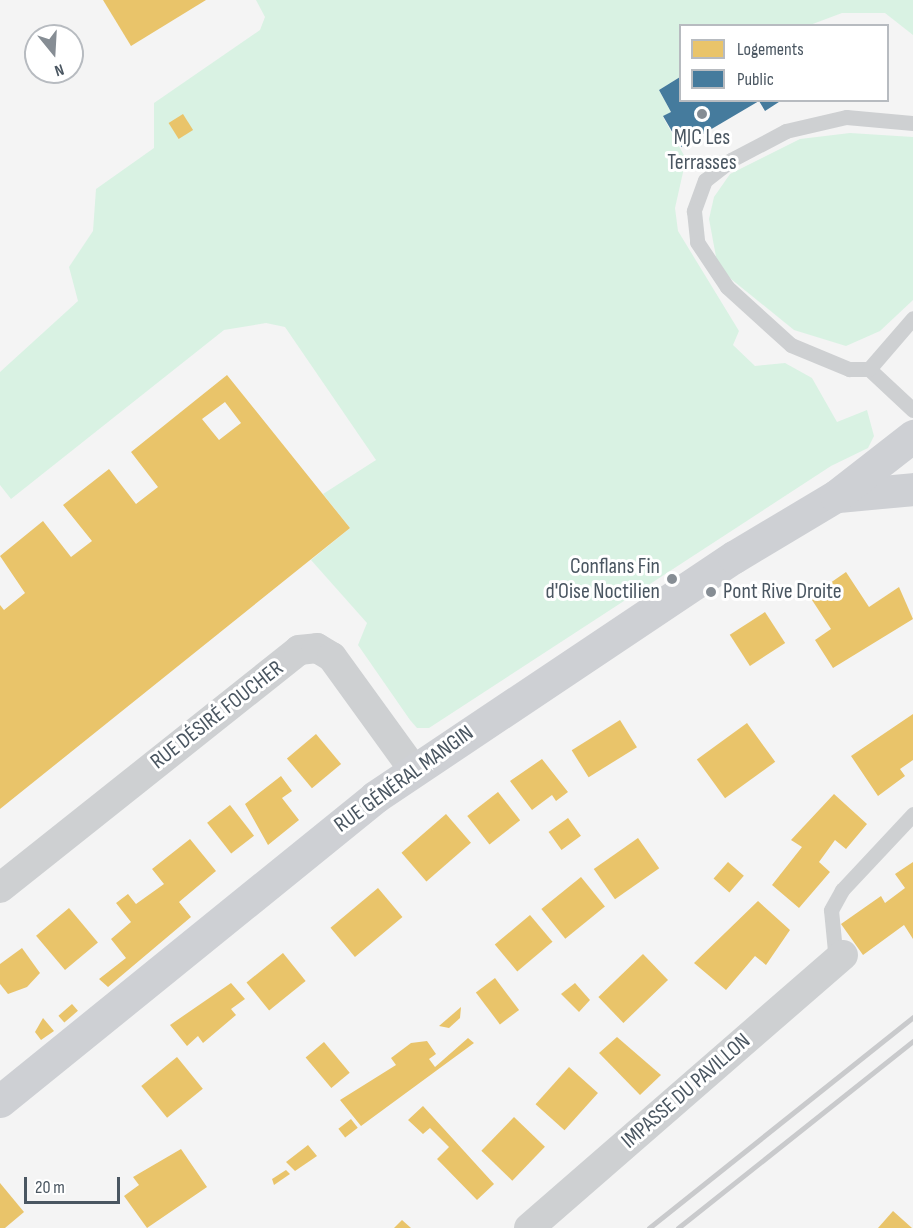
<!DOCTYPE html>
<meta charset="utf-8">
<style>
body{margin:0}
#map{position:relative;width:913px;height:1228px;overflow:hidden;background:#f4f4f4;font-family:"Sofia Sans Condensed",sans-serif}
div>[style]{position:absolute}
.green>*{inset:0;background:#d9f2e3}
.homes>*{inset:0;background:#e9c46a;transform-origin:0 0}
.public>*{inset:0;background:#457b9d}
.service>*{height:15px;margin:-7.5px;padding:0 7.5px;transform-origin:7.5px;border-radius:7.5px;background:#ced0d2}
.minor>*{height:30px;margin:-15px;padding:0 15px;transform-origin:15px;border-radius:15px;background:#ced0d2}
.secondary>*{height:33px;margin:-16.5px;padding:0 16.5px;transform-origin:16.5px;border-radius:16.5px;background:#ced0d4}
.rail>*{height:4.5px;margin:-2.25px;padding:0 2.25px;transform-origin:2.25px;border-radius:2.25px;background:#c9cacc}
.dots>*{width:16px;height:16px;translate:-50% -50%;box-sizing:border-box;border:3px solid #fff;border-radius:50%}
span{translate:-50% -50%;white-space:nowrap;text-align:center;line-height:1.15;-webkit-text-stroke:6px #fff;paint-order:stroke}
.poi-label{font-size:22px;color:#4a5661}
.right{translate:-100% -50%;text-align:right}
.left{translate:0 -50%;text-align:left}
.street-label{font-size:22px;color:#4a5661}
.legend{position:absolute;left:679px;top:24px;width:210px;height:78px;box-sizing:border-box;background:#fff;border:2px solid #b7bbc0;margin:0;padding:8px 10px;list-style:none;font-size:18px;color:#4a5661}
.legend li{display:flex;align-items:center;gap:12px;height:30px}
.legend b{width:30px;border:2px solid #b7bbc0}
.north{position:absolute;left:24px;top:24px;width:60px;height:60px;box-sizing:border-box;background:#fff;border:2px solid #b7bbc0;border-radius:50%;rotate:162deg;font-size:16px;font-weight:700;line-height:24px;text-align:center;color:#4a5661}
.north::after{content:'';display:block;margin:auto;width:21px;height:27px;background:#868d94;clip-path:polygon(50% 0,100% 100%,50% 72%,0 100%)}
.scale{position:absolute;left:24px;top:1177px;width:96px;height:27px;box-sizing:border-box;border:3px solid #4a5661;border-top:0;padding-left:8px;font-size:18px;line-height:21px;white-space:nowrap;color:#4a5661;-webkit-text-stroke:4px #fff;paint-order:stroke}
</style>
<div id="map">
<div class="green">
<i style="clip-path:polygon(256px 0,913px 0,913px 35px,885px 13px,842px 13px,810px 25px,680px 26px,680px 77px,659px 90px,671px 112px,663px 117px,686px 159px,675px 208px,678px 231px,739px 331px,733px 345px,755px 366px,785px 363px,812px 378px,837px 422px,867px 410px,874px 436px,868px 448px,831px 466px,429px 728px,417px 728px,410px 720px,358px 645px,367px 623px,311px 560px,350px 528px,323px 494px,376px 460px,285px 327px,266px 323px,224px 330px,11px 499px,0 485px,0 372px,78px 301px,69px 267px,93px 231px,96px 189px,154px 148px,154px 103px,260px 30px,265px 17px)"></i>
<i style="clip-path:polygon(850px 133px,913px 137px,913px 300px,880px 331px,846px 346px,794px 330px,731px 279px,717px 262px,709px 219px,714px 197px,730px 174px,800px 139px)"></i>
</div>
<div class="homes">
<i style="clip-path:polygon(103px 0,206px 0,131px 46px)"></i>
<i style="left:183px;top:114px;width:19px;height:17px;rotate:58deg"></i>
<i style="clip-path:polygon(evenodd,227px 375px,350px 528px,0 809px,0 605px,4px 610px,25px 593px,0 556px,43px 521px,71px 557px,92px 541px,63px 505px,109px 469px,136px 504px,158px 487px,131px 452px,227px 375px,225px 402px,241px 423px,219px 440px,202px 419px,225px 402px)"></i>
<i style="clip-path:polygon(846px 572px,869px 607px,899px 587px,913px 619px,833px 668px,815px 640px,831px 629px,810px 597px)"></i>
<i style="left:765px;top:612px;width:37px;height:42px;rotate:57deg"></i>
<i style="clip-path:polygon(913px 714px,913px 760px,900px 769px,905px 776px,878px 796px,851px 756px)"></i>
<i style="left:620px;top:720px;width:32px;height:57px;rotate:58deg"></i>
<i style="left:747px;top:723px;width:48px;height:62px;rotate:54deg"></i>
<i style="left:316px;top:734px;width:39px;height:38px;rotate:50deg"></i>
<i style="clip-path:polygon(542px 759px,568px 792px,556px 801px,552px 795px,532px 810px,510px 781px)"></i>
<i style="clip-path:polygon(281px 776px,292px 791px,282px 798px,299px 820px,268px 845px,245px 804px)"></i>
<i style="left:498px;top:792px;width:36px;height:39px;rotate:52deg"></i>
<i style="clip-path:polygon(834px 794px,867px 824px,846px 849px,835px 840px,819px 862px,830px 872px,799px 908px,772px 885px,802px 847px,791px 840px)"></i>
<i style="left:230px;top:805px;width:39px;height:29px;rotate:52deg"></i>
<i style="left:446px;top:814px;width:38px;height:59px;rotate:49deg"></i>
<i style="left:568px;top:818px;width:22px;height:24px;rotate:54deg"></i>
<i style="left:638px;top:838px;width:37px;height:54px;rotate:55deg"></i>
<i style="clip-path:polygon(190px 839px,216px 871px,179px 902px,191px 917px,108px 987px,99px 979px,126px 958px,111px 939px,131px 922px,116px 903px,128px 894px,136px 904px,164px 884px,152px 869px)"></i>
<i style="left:728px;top:862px;width:21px;height:22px;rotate:41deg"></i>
<i style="clip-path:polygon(913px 862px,913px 939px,904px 925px,863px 955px,841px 924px,881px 896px,885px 903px,905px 888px,895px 874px)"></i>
<i style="left:581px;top:877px;width:38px;height:51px;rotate:51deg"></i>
<i style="left:378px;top:888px;width:38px;height:62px;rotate:50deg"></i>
<i style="clip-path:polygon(758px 901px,790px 930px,766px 965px,755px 956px,726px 990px,694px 963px)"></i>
<i style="left:69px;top:908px;width:45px;height:43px;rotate:50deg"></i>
<i style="left:530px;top:915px;width:35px;height:46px;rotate:50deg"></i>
<i style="clip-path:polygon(22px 948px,40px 973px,27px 987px,8px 994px,0 984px,0 964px)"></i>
<i style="left:283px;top:953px;width:36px;height:47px;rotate:51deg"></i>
<i style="left:643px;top:954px;width:36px;height:62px;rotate:46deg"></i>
<i style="left:495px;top:978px;width:40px;height:24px;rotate:53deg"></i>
<i style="clip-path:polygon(231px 983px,245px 999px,231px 1009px,236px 1015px,203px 1043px,198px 1036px,187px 1046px,170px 1025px)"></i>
<i style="clip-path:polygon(575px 983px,590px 1000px,579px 1012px,561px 994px)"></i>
<i style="left:72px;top:1004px;width:9px;height:18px;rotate:49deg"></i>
<i style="clip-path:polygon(461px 1007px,460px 1018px,449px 1028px,439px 1026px)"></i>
<i style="clip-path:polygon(43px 1018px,54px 1031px,41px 1040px,35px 1032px)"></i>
<i style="clip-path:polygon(617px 1037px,661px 1075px,640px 1095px,599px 1053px)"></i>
<i style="clip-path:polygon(468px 1038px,474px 1043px,361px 1126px,340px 1100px,396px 1065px,391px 1058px,411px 1043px,427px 1041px,436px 1054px,429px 1059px,435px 1067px)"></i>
<i style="left:324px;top:1042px;width:40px;height:24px;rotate:50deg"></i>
<i style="left:177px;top:1057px;width:41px;height:46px;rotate:51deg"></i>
<i style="left:569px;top:1067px;width:39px;height:50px;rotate:42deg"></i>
<i style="clip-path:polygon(423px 1106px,494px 1184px,477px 1200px,437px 1159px,449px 1147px,430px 1128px,423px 1134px,408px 1120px)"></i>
<i style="left:514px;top:1117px;width:43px;height:47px;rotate:44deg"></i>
<i style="left:351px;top:1119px;width:11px;height:16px;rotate:52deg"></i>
<i style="clip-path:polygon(308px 1145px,317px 1156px,295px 1171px,286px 1162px)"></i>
<i style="clip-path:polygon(181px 1149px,207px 1187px,147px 1228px,124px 1196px,139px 1185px,133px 1177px)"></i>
<i style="clip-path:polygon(286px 1170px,290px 1174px,274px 1185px,272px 1179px)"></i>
<i style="clip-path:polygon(0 1183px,24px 1212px,5px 1228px,0 1228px)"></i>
<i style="clip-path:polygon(893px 1211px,912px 1228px,878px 1228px)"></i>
<i style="clip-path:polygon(402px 1220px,411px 1228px,394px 1228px)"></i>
</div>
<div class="public">
<i style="clip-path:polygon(680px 77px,680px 100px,782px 100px,765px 111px,759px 101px,681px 147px,663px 116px,671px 112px,659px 90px)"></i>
</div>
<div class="service">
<i style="left:913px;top:123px;width:67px;rotate:-174.9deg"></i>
<i style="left:846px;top:117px;width:62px;rotate:166.9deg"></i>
<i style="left:786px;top:131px;width:62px;rotate:152.2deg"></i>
<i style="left:731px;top:160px;width:33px;rotate:142deg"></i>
<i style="left:705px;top:180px;width:33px;rotate:110deg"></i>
<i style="left:694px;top:211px;width:31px;rotate:84deg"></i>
<i style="left:697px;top:242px;width:54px;rotate:56.3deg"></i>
<i style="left:727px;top:287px;width:86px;rotate:42.2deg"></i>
<i style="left:791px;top:345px;width:63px;rotate:22.5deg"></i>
<i style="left:849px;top:369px;width:20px"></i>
<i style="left:869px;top:369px;width:60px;rotate:43deg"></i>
<i style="left:869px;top:369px;width:67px;rotate:-49.2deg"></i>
<i style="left:836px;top:961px;width:51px;rotate:-95.6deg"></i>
<i style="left:831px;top:910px;width:23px;rotate:-61deg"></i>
<i style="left:842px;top:890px;width:104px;rotate:-46.9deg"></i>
</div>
<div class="minor">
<i style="left:0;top:888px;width:382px;rotate:-38.5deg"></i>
<i style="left:299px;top:650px;width:18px;rotate:-6deg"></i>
<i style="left:317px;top:648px;width:17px;rotate:31deg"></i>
<i style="left:332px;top:657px;width:138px;rotate:54.1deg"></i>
<i style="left:529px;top:1228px;width:416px;rotate:-41deg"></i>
</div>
<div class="secondary">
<i style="left:838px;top:496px;width:75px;rotate:-5.3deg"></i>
<i style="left:0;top:1101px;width:483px;rotate:-39deg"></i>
<i style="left:375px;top:797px;width:432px;rotate:-33.8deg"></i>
<i style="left:734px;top:557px;width:119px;rotate:-30.9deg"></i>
<i style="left:836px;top:496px;width:98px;rotate:-37.9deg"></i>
</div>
<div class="rail">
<i style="left:649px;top:1228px;width:338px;rotate:-38.6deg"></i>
<i style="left:678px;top:1228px;width:300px;rotate:-38.5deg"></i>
</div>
<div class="dots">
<i style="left:702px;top:114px;background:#868d94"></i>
<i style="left:672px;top:579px;background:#868d94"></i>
<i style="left:711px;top:592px;background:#868d94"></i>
</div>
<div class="poi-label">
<span style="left:702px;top:150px">MJC Les<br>Terrasses</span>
<span class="right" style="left:660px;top:579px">Conflans Fin<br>d'Oise Noctilien</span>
<span class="left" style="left:723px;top:592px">Pont Rive Droite</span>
</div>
<div class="street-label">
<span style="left:217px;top:715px;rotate:-38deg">RUE DÉSIRÉ FOUCHER</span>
<span style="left:404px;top:779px;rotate:-36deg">RUE GÉNÉRAL MANGIN</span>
<span style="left:686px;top:1091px;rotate:-41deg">IMPASSE DU PAVILLON</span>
</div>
<ul class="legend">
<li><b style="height:16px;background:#e9c46a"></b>Logements</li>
<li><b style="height:16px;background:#457b9d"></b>Public</li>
</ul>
<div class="north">N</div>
<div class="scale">20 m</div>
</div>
